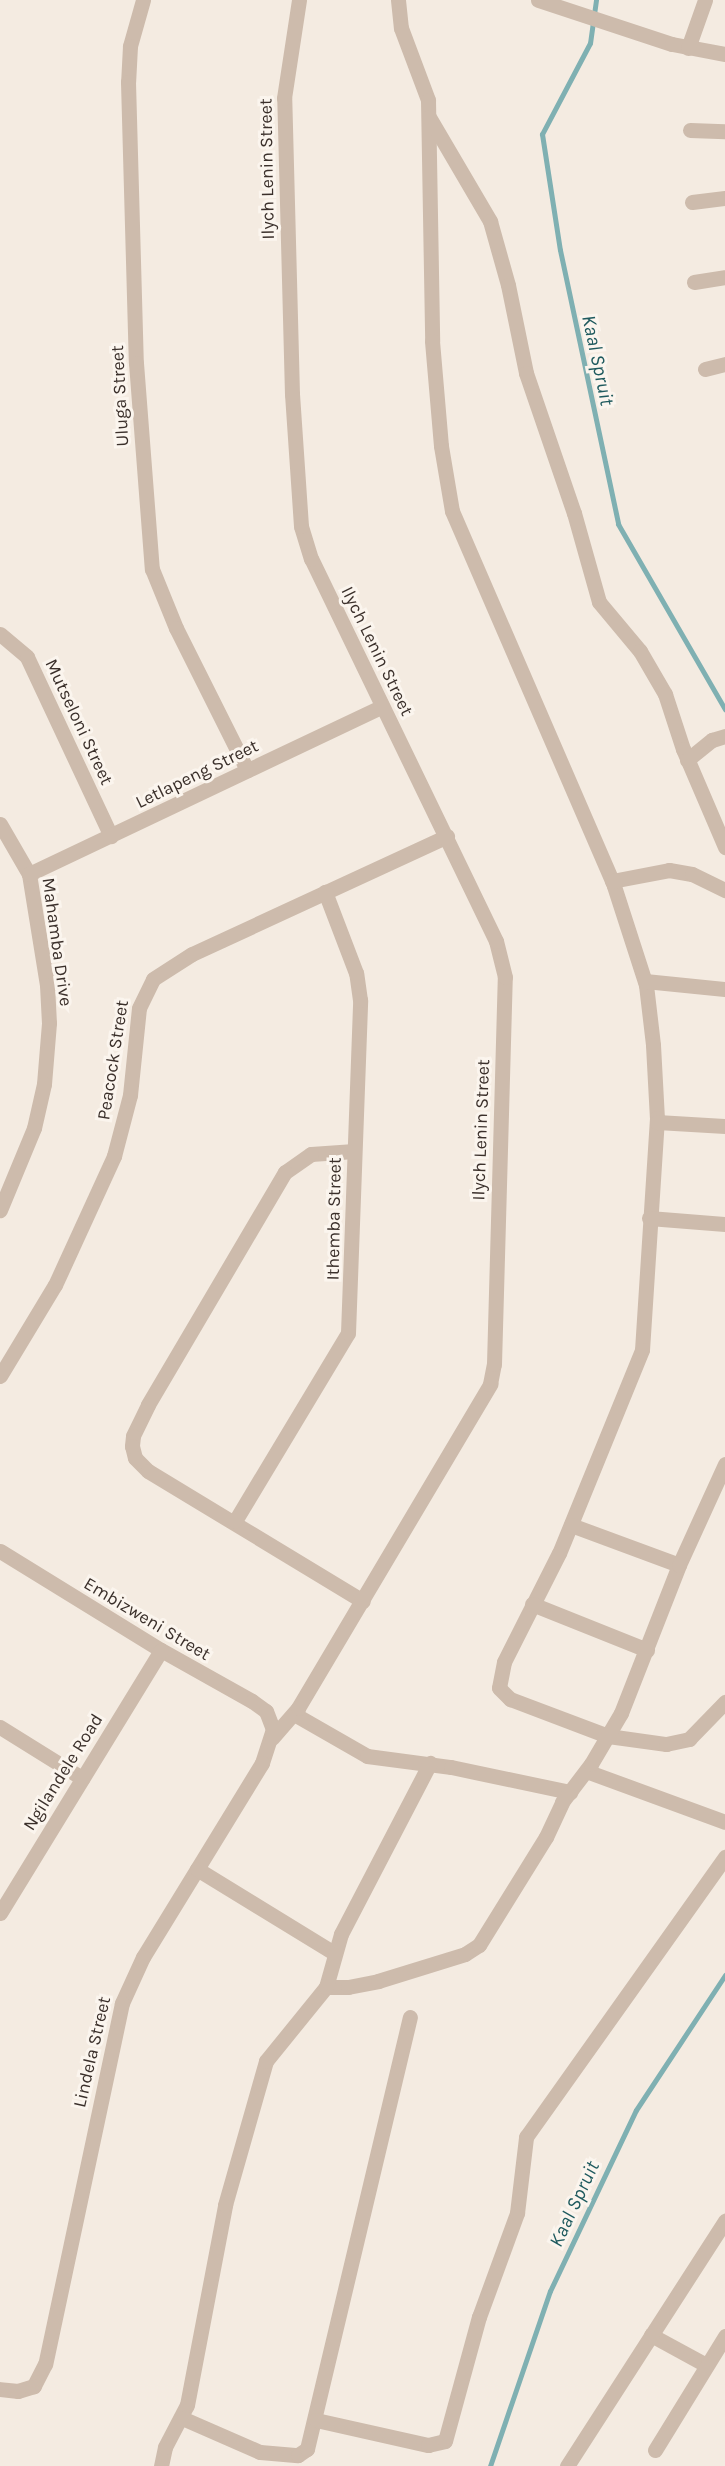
<!DOCTYPE html>
<style>
body{margin:0}
#map{position:relative;width:725px;height:2466px;overflow:hidden;background:#f4ebe1;font-family:Karla,sans-serif}
div>[style]{position:absolute}
.stream>*{height:5px;margin:-2.5px;padding:0 2.5px;transform-origin:2.5px;border-radius:2.5px;background:#7fb0b2}
.minor>*{height:15px;margin:-7.5px;padding:0 7.5px;transform-origin:7.5px;border-radius:7.5px;background:#cdbbac}
span{translate:-50% -50%;white-space:nowrap;text-align:center;line-height:1.15;-webkit-text-stroke:6px #fbf5ee;paint-order:stroke}
.street-label{font-size:18px;color:#3b302b}
.water-label{font-size:20px;color:#1f5a5e;font-style:italic}
</style>
<div id="map">
<div class="stream">
<i style="left:596px;top:0;width:43px;rotate:97.9deg"></i>
<i style="left:590px;top:43px;width:103px;rotate:117.8deg"></i>
<i style="left:542px;top:134px;width:117px;rotate:81.2deg"></i>
<i style="left:560px;top:250px;width:280px;rotate:78deg"></i>
<i style="left:618px;top:524px;width:214px;rotate:60deg"></i>
<i style="left:490px;top:2466px;width:185px;rotate:-71.1deg"></i>
<i style="left:550px;top:2291px;width:200px;rotate:-64.6deg"></i>
<i style="left:636px;top:2110px;width:162px;rotate:-56.6deg"></i>
</div>
<div class="minor">
<i style="left:143px;top:0;width:48px;rotate:105.8deg"></i>
<i style="left:130px;top:46px;width:36px;rotate:93deg"></i>
<i style="left:128px;top:82px;width:281px;rotate:88.4deg"></i>
<i style="left:136px;top:363px;width:207px;rotate:85.6deg"></i>
<i style="left:152px;top:569px;width:64px;rotate:67.9deg"></i>
<i style="left:176px;top:628px;width:159px;rotate:63.4deg"></i>
<i style="left:398px;top:0;width:28px;rotate:84deg"></i>
<i style="left:401px;top:28px;width:77px;rotate:69.4deg"></i>
<i style="left:428px;top:100px;width:241px;rotate:89deg"></i>
<i style="left:432px;top:341px;width:105px;rotate:85.1deg"></i>
<i style="left:441px;top:446px;width:66px;rotate:80.4deg"></i>
<i style="left:452px;top:511px;width:408px;rotate:66.6deg"></i>
<i style="left:614px;top:886px;width:104px;rotate:72.1deg"></i>
<i style="left:646px;top:985px;width:60px;rotate:83.3deg"></i>
<i style="left:653px;top:1045px;width:73px;rotate:86.9deg"></i>
<i style="left:657px;top:1118px;width:232px;rotate:93.7deg"></i>
<i style="left:642px;top:1350px;width:219px;rotate:112.2deg"></i>
<i style="left:559px;top:1553px;width:122px;rotate:116.8deg"></i>
<i style="left:504px;top:1662px;width:26px;rotate:101deg"></i>
<i style="left:499px;top:1688px;width:16px;rotate:45deg"></i>
<i style="left:510px;top:1699px;width:105px;rotate:20.7deg"></i>
<i style="left:608px;top:1736px;width:59px;rotate:7.9deg"></i>
<i style="left:666px;top:1744px;width:24px;rotate:-12deg"></i>
<i style="left:689px;top:1739px;width:52px;rotate:-45.8deg"></i>
<i style="left:538px;top:0;width:141px;rotate:18.2deg"></i>
<i style="left:672px;top:44px;width:54px;rotate:10.7deg"></i>
<i style="left:688px;top:48px;width:51px;rotate:-70.5deg"></i>
<i style="left:429px;top:117px;width:121px;rotate:59.6deg"></i>
<i style="left:490px;top:221px;width:66px;rotate:74.3deg"></i>
<i style="left:508px;top:285px;width:90px;rotate:78.4deg"></i>
<i style="left:526px;top:373px;width:148px;rotate:71.1deg"></i>
<i style="left:574px;top:513px;width:92px;rotate:74.3deg"></i>
<i style="left:599px;top:602px;width:64px;rotate:50.1deg"></i>
<i style="left:640px;top:651px;width:50px;rotate:59.8deg"></i>
<i style="left:665px;top:694px;width:58px;rotate:71.9deg"></i>
<i style="left:683px;top:749px;width:107px;rotate:66.8deg"></i>
<i style="left:690px;top:130px;width:35px;rotate:2deg"></i>
<i style="left:692px;top:202px;width:33px;rotate:-7deg"></i>
<i style="left:694px;top:282px;width:31px;rotate:-9deg"></i>
<i style="left:705px;top:369px;width:21px;rotate:-14deg"></i>
<i style="left:0;top:634px;width:35px;rotate:40deg"></i>
<i style="left:27px;top:657px;width:198px;rotate:64.9deg"></i>
<i style="left:687px;top:760px;width:32px;rotate:-39deg"></i>
<i style="left:712px;top:740px;width:14px;rotate:-17deg"></i>
<i style="left:0;top:824px;width:58px;rotate:59.9deg"></i>
<i style="left:29px;top:874px;width:112px;rotate:80.8deg"></i>
<i style="left:47px;top:985px;width:38px;rotate:87deg"></i>
<i style="left:49px;top:1023px;width:61px;rotate:94.7deg"></i>
<i style="left:44px;top:1084px;width:45px;rotate:102.8deg"></i>
<i style="left:34px;top:1128px;width:89px;rotate:112.5deg"></i>
<i style="left:29px;top:874px;width:390px;rotate:-25.4deg"></i>
<i style="left:612px;top:881px;width:58px;rotate:-10.9deg"></i>
<i style="left:669px;top:870px;width:23px;rotate:10deg"></i>
<i style="left:692px;top:874px;width:37px;rotate:26deg"></i>
<i style="left:645px;top:981px;width:80px;rotate:5.7deg"></i>
<i style="left:657px;top:1122px;width:68px;rotate:3.4deg"></i>
<i style="left:354px;top:1151px;width:43px;rotate:176deg"></i>
<i style="left:311px;top:1154px;width:32px;rotate:145deg"></i>
<i style="left:285px;top:1172px;width:270px;rotate:120.5deg"></i>
<i style="left:148px;top:1405px;width:34px;rotate:116deg"></i>
<i style="left:133px;top:1436px;width:10px;rotate:96deg"></i>
<i style="left:132px;top:1446px;width:12px;rotate:76deg"></i>
<i style="left:135px;top:1458px;width:18px;rotate:45deg"></i>
<i style="left:148px;top:1471px;width:251px;rotate:31.2deg"></i>
<i style="left:649px;top:1218px;width:76px;rotate:4.5deg"></i>
<i style="left:0;top:1376px;width:106px;rotate:-58.9deg"></i>
<i style="left:55px;top:1285px;width:142px;rotate:-65.4deg"></i>
<i style="left:114px;top:1156px;width:63px;rotate:-75.3deg"></i>
<i style="left:130px;top:1095px;width:87px;rotate:-84.1deg"></i>
<i style="left:139px;top:1008px;width:32px;rotate:-64deg"></i>
<i style="left:153px;top:979px;width:46px;rotate:-32.7deg"></i>
<i style="left:192px;top:954px;width:281px;rotate:-24.8deg"></i>
<i style="left:235px;top:1521px;width:219px;rotate:-59deg"></i>
<i style="left:348px;top:1333px;width:333px;rotate:-87.9deg"></i>
<i style="left:360px;top:1000px;width:27px;rotate:-98deg"></i>
<i style="left:356px;top:973px;width:87px;rotate:-110.9deg"></i>
<i style="left:571px;top:1525px;width:115px;rotate:20.3deg"></i>
<i style="left:0;top:1551px;width:189px;rotate:31.6deg"></i>
<i style="left:161px;top:1650px;width:104px;rotate:29.3deg"></i>
<i style="left:252px;top:1701px;width:17px;rotate:36deg"></i>
<i style="left:266px;top:1711px;width:19px;rotate:69deg"></i>
<i style="left:273px;top:1729px;width:36px;rotate:108deg"></i>
<i style="left:262px;top:1763px;width:228px;rotate:121.5deg"></i>
<i style="left:143px;top:1957px;width:51px;rotate:114.5deg"></i>
<i style="left:122px;top:2003px;width:369px;rotate:102deg"></i>
<i style="left:45px;top:2364px;width:25px;rotate:117deg"></i>
<i style="left:34px;top:2386px;width:17px;rotate:163deg"></i>
<i style="left:18px;top:2391px;width:18px;rotate:-174deg"></i>
<i style="left:532px;top:1604px;width:124px;rotate:21.8deg"></i>
<i style="left:294px;top:1714px;width:84px;rotate:29.9deg"></i>
<i style="left:367px;top:1756px;width:85px;rotate:7.5deg"></i>
<i style="left:451px;top:1767px;width:122px;rotate:11.9deg"></i>
<i style="left:0;top:1727px;width:97px;rotate:31.9deg"></i>
<i style="left:272px;top:1738px;width:40px;rotate:-49deg"></i>
<i style="left:298px;top:1708px;width:377px;rotate:-59.3deg"></i>
<i style="left:490px;top:1384px;width:20px;rotate:-79deg"></i>
<i style="left:494px;top:1364px;width:387px;rotate:-88.4deg"></i>
<i style="left:505px;top:977px;width:37px;rotate:-104deg"></i>
<i style="left:496px;top:941px;width:424px;rotate:-115.8deg"></i>
<i style="left:311px;top:559px;width:34px;rotate:-107deg"></i>
<i style="left:301px;top:526px;width:132px;rotate:-93.9deg"></i>
<i style="left:292px;top:394px;width:296px;rotate:-91.5deg"></i>
<i style="left:284px;top:98px;width:99px;rotate:-81.3deg"></i>
<i style="left:586px;top:1771px;width:148px;rotate:20.1deg"></i>
<i style="left:197px;top:1869px;width:161px;rotate:31.5deg"></i>
<i style="left:0;top:1913px;width:308px;rotate:-58.5deg"></i>
<i style="left:326px;top:1987px;width:22px"></i>
<i style="left:348px;top:1987px;width:31px;rotate:-11deg"></i>
<i style="left:378px;top:1981px;width:91px;rotate:-17.2deg"></i>
<i style="left:465px;top:1954px;width:17px;rotate:-33deg"></i>
<i style="left:479px;top:1945px;width:127px;rotate:-58.2deg"></i>
<i style="left:546px;top:1837px;width:38px;rotate:-65deg"></i>
<i style="left:562px;top:1802px;width:48px;rotate:-52.7deg"></i>
<i style="left:591px;top:1764px;width:59px;rotate:-59.5deg"></i>
<i style="left:621px;top:1713px;width:159px;rotate:-68.6deg"></i>
<i style="left:679px;top:1565px;width:111px;rotate:-65.5deg"></i>
<i style="left:651px;top:2335px;width:63px;rotate:28.6deg"></i>
<i style="left:182px;top:2418px;width:85px;rotate:23.6deg"></i>
<i style="left:260px;top:2452px;width:38px;rotate:5deg"></i>
<i style="left:298px;top:2455px;width:11px;rotate:-34deg"></i>
<i style="left:307px;top:2449px;width:444px;rotate:-76.6deg"></i>
<i style="left:316px;top:2420px;width:115px;rotate:12.6deg"></i>
<i style="left:428px;top:2445px;width:17px;rotate:-13deg"></i>
<i style="left:445px;top:2441px;width:129px;rotate:-74.7deg"></i>
<i style="left:479px;top:2317px;width:111px;rotate:-69.9deg"></i>
<i style="left:517px;top:2213px;width:77px;rotate:-83.2deg"></i>
<i style="left:526px;top:2137px;width:344px;rotate:-54.6deg"></i>
<i style="left:655px;top:2450px;width:134px;rotate:-58.4deg"></i>
<i style="left:161px;top:2466px;width:19px;rotate:-78deg"></i>
<i style="left:165px;top:2447px;width:47px;rotate:-62.4deg"></i>
<i style="left:187px;top:2405px;width:204px;rotate:-79.2deg"></i>
<i style="left:225px;top:2205px;width:150px;rotate:-74.1deg"></i>
<i style="left:266px;top:2061px;width:95px;rotate:-51deg"></i>
<i style="left:326px;top:1987px;width:55px;rotate:-74.2deg"></i>
<i style="left:341px;top:1934px;width:193px;rotate:-62.5deg"></i>
<i style="left:567px;top:2466px;width:292px;rotate:-57.2deg"></i>
</div>
<div class="street-label">
<span style="left:267px;top:169px;rotate:-91deg">Ilych Lenin Street</span>
<span style="left:120px;top:396px;rotate:-93deg">Uluga Street</span>
<span style="left:377px;top:651px;rotate:64deg">Ilych Lenin Street</span>
<span style="left:79px;top:722px;rotate:65deg">Mutseloni Street</span>
<span style="left:197px;top:774px;rotate:-26deg">Letlapeng Street</span>
<span style="left:57px;top:942px;rotate:82deg">Mahamba Drive</span>
<span style="left:113px;top:1060px;rotate:-81deg">Peacock Street</span>
<span style="left:481px;top:1130px;rotate:-88deg">Ilych Lenin Street</span>
<span style="left:334px;top:1219px;rotate:-89deg">Ithemba Street</span>
<span style="left:147px;top:1619px;rotate:31deg">Embizweni Street</span>
<span style="left:63px;top:1772px;rotate:-58deg">Ngilandele Road</span>
<span style="left:92px;top:2052px;rotate:-77deg">Lindela Street</span>
</div>
<div class="water-label">
<span style="left:598px;top:360px;rotate:78deg">Kaal Spruit</span>
<span style="left:574px;top:2204px;rotate:-65deg">Kaal Spruit</span>
</div>
</div>
